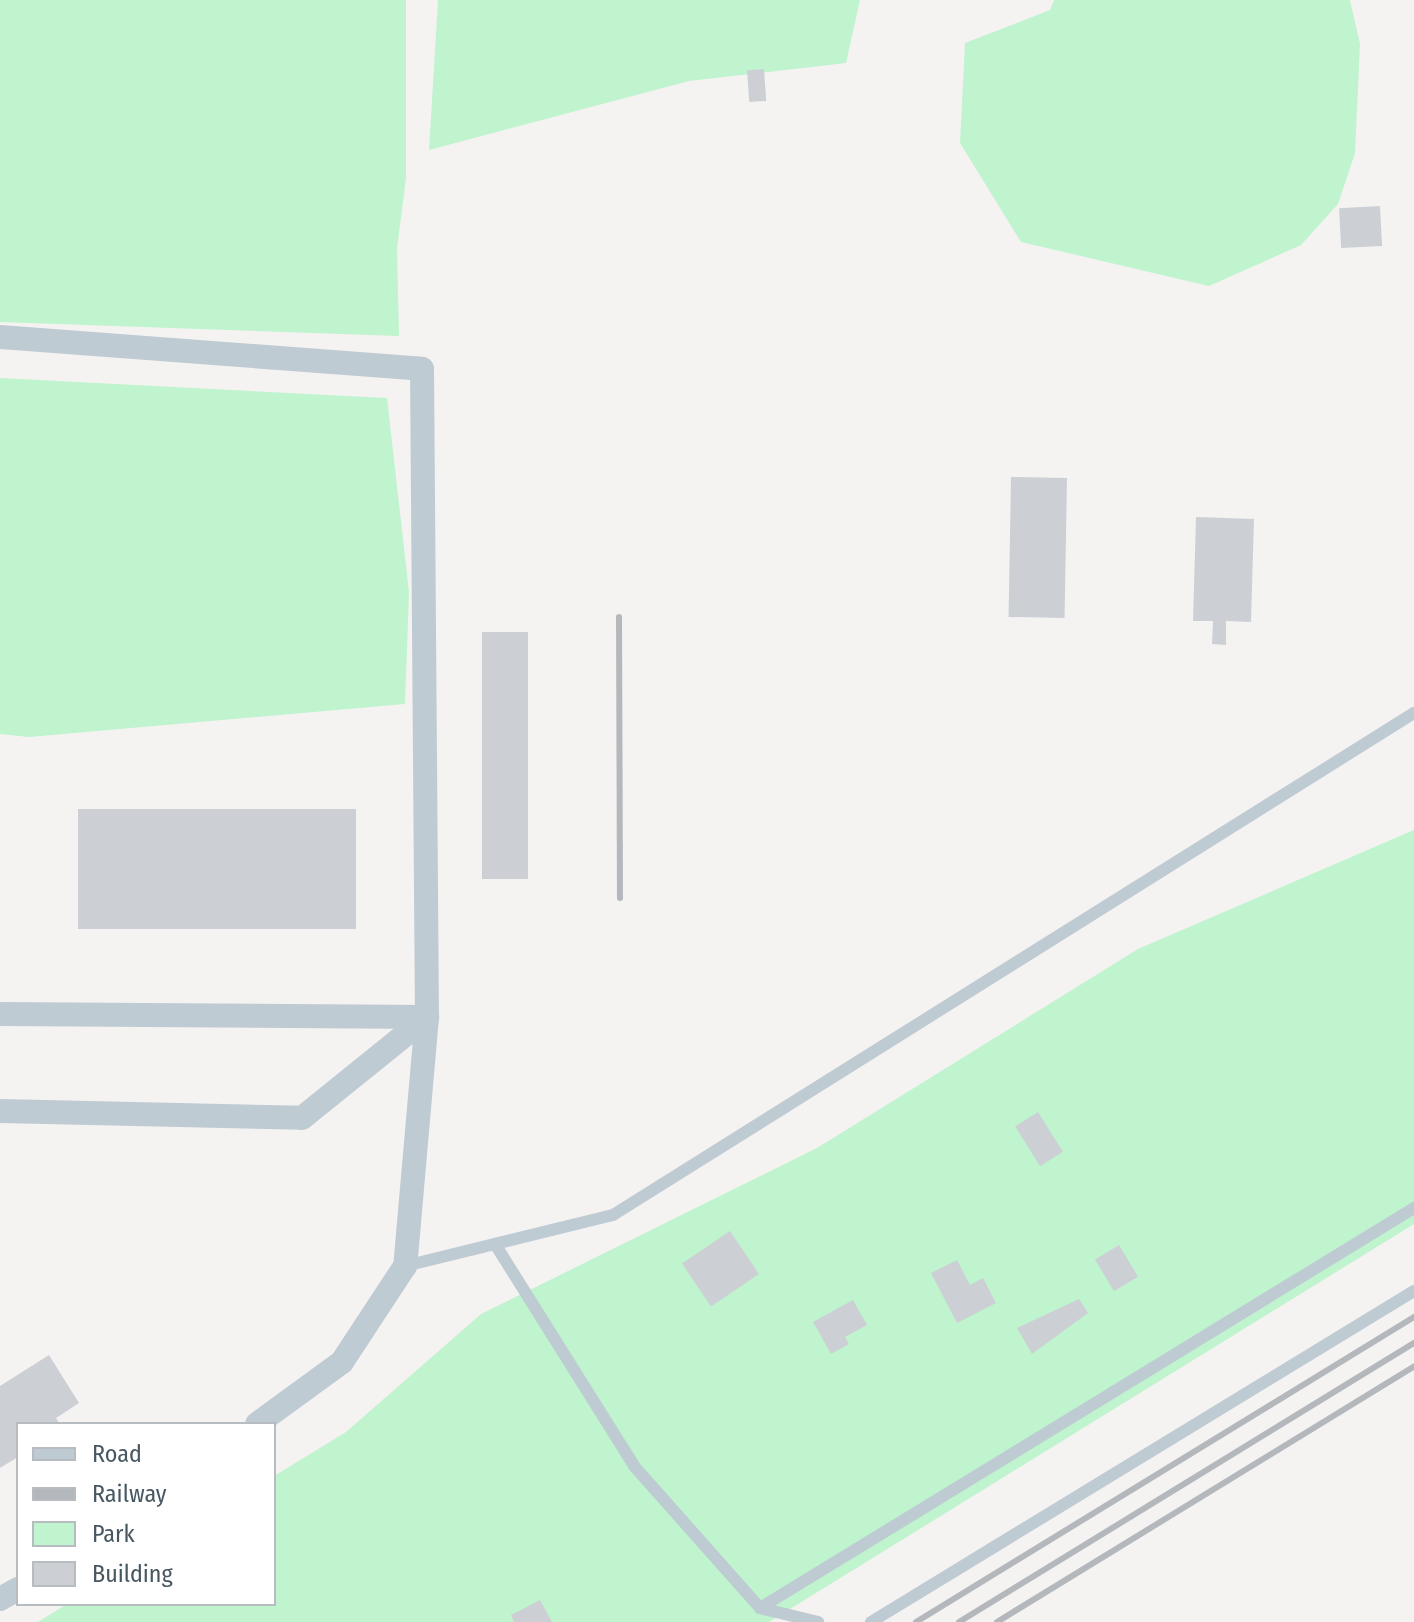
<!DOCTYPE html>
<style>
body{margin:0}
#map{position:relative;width:1414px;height:1622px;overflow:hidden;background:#f5f2f2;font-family:"Fira Sans Condensed",sans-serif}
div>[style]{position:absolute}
.green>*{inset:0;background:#bff4ce}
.building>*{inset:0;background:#ccd0d5;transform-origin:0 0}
.service>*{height:12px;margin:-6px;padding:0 6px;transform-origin:6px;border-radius:6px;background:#bfcbd2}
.minor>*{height:24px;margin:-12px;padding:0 12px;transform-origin:12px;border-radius:12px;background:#bfcbd2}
.rail>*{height:6px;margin:-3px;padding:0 3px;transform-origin:3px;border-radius:3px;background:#b4b8bd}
span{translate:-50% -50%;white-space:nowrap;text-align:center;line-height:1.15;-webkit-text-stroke:6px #fff;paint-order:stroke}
.legend{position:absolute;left:16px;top:1422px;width:260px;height:184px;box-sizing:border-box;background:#fff;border:2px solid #b6bcc0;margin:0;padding:10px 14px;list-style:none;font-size:24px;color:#485862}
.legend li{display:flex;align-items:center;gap:16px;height:40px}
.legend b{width:40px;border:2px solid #b6bcc0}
</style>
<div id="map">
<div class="green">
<i style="clip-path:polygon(0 0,406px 0,406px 178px,397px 249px,399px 336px,0 322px)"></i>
<i style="clip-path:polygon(438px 0,860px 0,846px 63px,689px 81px,429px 150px)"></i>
<i style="clip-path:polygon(1054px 0,1350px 0,1360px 44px,1355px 153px,1338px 204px,1301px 245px,1209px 286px,1021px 242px,960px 143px,965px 43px,1050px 10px)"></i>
<i style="clip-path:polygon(0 378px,387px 398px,409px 592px,405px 704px,29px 737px,0 734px)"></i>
<i style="clip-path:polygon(1414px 830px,1414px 1224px,769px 1622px,38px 1622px,67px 1604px,274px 1604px,274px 1476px,346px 1432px,481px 1314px,817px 1148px,1138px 949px)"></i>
</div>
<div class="building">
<i style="left:764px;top:69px;width:32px;height:17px;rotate:86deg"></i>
<i style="left:1380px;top:206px;width:40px;height:41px;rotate:87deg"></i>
<i style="left:1011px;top:477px;width:56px;height:140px;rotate:1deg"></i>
<i style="clip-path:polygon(1196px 517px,1254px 519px,1251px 622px,1226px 621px,1226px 645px,1212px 644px,1213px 621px,1193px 621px)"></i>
<i style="left:482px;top:632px;width:46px;height:247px"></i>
<i style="left:356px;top:809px;width:120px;height:278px;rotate:90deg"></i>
<i style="left:1038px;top:1112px;width:47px;height:27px;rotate:58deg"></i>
<i style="left:730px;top:1231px;width:52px;height:58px;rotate:56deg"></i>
<i style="left:1119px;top:1245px;width:37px;height:28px;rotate:59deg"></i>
<i style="clip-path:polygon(957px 1260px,970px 1285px,983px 1278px,996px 1303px,957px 1323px,931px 1273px)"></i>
<i style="clip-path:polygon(1079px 1299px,1088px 1313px,1032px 1354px,1017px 1328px)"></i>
<i style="clip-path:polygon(853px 1300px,867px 1325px,845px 1337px,849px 1344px,831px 1354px,813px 1322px)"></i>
<i style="clip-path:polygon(49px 1355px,79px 1403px,56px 1418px,60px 1424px,18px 1424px,18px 1457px,0 1468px,0 1386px)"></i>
<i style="clip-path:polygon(540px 1600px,552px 1622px,514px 1622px,511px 1615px)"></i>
</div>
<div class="service">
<i style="left:495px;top:1244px;width:262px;rotate:57.9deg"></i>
<i style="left:634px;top:1466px;width:190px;rotate:48.4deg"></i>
<i style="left:760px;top:1608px;width:767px;rotate:-31.45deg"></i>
<i style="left:405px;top:1266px;width:214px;rotate:-13.8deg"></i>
<i style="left:613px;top:1215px;width:945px;rotate:-32.08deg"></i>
<i style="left:760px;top:1608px;width:60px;rotate:13.6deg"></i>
<i style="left:871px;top:1622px;width:636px;rotate:-31.37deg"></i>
</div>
<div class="minor">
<i style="left:0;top:337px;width:423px;rotate:4.3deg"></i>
<i style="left:422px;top:369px;width:648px;rotate:89.56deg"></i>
<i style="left:427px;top:1017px;width:250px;rotate:95deg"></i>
<i style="left:405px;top:1266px;width:115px;rotate:123.3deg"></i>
<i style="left:342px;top:1362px;width:105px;rotate:143.9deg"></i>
<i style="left:0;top:1014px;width:427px;rotate:0.4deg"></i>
<i style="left:0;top:1111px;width:302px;rotate:1.3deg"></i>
<i style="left:302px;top:1118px;width:161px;rotate:-38.9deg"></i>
<i style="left:0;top:1599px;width:21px;rotate:-29deg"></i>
</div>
<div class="rail">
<i style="left:619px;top:617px;width:281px;rotate:89.8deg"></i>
<i style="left:916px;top:1622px;width:584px;rotate:-31.49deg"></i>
<i style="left:959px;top:1622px;width:534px;rotate:-31.52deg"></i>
<i style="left:997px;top:1622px;width:489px;rotate:-31.5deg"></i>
</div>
<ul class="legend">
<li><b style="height:10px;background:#bfcbd2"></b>Road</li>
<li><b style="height:10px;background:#b4b8bd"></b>Railway</li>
<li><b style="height:22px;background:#bff4ce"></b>Park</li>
<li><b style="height:22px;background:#ccd0d5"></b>Building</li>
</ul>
</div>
